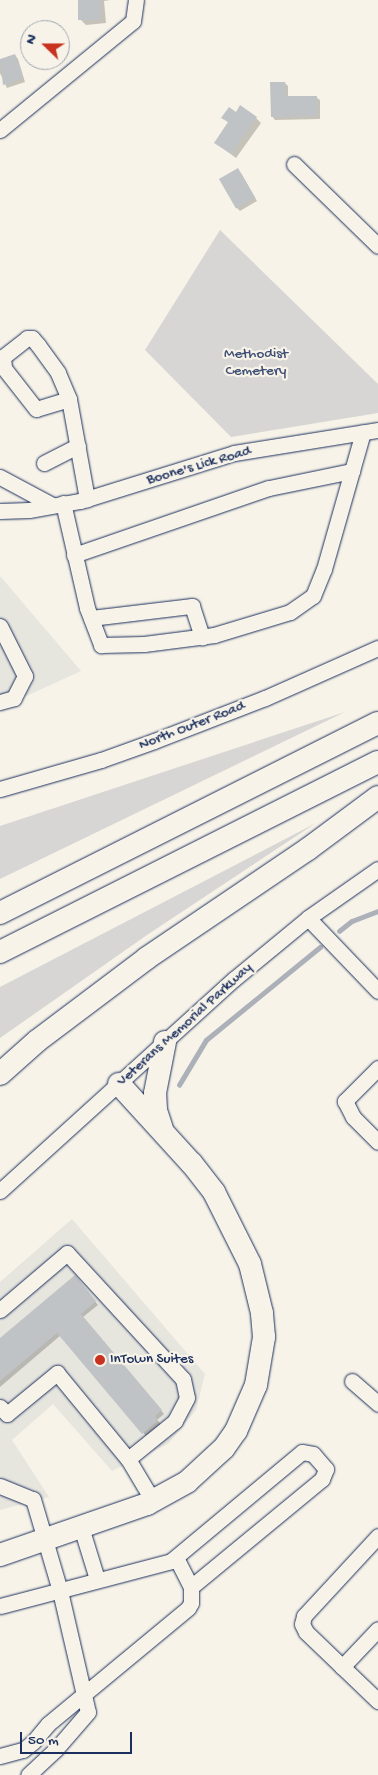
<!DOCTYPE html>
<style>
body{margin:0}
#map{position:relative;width:378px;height:1775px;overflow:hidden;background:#f7f3e8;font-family:"Gochi Hand",sans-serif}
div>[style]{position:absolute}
.built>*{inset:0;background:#e6e5de}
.green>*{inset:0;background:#d7d6d4}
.shadow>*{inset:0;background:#0003}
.stream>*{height:4.5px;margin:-2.25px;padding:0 2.25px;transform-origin:2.25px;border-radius:2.25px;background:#acb0b9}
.building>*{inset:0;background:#c0c3c5;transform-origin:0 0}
.roads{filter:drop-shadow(0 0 1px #1b2f5e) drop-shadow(0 0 1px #1b2f5e)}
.minor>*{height:15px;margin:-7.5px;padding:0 7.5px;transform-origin:7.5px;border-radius:7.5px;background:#f7f3e8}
.highway>*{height:22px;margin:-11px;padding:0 11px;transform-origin:11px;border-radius:11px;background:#f7f3e8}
.dots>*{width:14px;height:14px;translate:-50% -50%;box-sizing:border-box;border:2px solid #f7f3e8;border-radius:50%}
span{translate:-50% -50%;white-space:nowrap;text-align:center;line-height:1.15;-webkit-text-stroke:4.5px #f7f3e8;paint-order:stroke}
.park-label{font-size:15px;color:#415076}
.street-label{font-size:15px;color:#1b2f5e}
.poi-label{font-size:15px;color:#1b2f5e}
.left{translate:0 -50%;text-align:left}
.north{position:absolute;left:20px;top:20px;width:50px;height:50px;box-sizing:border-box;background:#f7f3e8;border:1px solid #9fa5b1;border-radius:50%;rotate:292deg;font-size:14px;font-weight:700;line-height:20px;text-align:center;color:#1b2f5e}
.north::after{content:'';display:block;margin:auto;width:18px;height:22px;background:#c8321e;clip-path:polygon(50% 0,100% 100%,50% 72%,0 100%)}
.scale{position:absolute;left:20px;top:1732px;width:112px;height:22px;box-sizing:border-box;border:2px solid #1b2f5e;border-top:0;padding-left:6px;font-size:15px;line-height:18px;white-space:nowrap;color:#1b2f5e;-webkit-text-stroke:4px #f7f3e8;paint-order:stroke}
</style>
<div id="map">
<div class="built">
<i style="clip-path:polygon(0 576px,81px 671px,0 708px)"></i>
<i style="clip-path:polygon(72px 1219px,205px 1374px,196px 1410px,168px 1444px,112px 1471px,53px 1404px,12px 1440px,49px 1497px,0 1510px,0 1282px)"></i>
</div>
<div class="green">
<i style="clip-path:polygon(220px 230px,378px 384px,378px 413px,231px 437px,145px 350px)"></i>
<i style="clip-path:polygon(345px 712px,0 879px,0 826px)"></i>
<i style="clip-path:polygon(316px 823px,147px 935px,0 1038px,0 987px)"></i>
</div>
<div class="shadow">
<i style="clip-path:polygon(79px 0,110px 0,104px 1px,106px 23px,86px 25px,81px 20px)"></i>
<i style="clip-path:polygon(15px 55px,18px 59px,25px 82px,7px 88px,0 73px,0 60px)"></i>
<i style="clip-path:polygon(285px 83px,288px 86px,288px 97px,316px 97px,320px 100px,320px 119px,275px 120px,272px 116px)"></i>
<i style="clip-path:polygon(236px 114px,256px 118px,261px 123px,236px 158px,216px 143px,229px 123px,223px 117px)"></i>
<i style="clip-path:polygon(241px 173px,257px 201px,240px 211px,237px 208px)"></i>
<i style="clip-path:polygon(78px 1280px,98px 1305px,83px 1317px,164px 1414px,157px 1420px,161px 1424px,146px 1436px,61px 1335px,0 1387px,0 1340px)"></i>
</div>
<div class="stream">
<i style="left:339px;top:931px;width:16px;rotate:-38deg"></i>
<i style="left:352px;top:921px;width:28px;rotate:-21deg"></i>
<i style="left:179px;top:1085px;width:52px;rotate:-59deg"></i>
<i style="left:206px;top:1040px;width:147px;rotate:-39.2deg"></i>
</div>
<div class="building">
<i style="left:78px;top:0;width:22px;height:20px"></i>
<i style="clip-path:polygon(15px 54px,23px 79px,3px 85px,0 59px)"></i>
<i style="clip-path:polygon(270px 82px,285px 82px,286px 96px,317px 96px,317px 116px,271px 117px)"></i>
<i style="clip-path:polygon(240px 105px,257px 117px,231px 154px,214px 143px,228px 122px,221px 118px,229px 107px,236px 112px)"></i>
<i style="left:238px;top:168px;width:34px;height:22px;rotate:60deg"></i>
<i style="clip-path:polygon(75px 1275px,96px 1301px,81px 1314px,162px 1410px,155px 1416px,158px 1420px,142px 1434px,57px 1333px,0 1381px,0 1338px)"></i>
</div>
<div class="roads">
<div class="minor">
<i style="left:0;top:130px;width:172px;rotate:-39.3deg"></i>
<i style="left:133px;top:21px;width:21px;rotate:-82deg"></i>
<i style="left:294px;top:164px;width:117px;rotate:44.3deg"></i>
<i style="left:27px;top:338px;width:5px"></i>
<i style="left:32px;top:338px;width:9px;rotate:49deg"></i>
<i style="left:38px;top:345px;width:34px;rotate:54deg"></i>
<i style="left:58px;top:373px;width:28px;rotate:67deg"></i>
<i style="left:69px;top:399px;width:34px;rotate:163deg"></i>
<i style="left:36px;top:409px;width:52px;rotate:-128deg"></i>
<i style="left:4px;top:368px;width:11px;rotate:-95deg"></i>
<i style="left:3px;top:357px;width:31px;rotate:-38deg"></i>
<i style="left:69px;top:399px;width:102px;rotate:79.8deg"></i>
<i style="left:44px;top:463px;width:38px;rotate:-27deg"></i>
<i style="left:0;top:477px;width:59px;rotate:28.3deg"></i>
<i style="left:63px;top:503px;width:108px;rotate:77.1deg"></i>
<i style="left:87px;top:608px;width:40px;rotate:69deg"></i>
<i style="left:101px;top:645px;width:43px;rotate:-1.3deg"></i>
<i style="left:144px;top:644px;width:71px;rotate:-7.3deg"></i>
<i style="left:214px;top:635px;width:79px;rotate:-16.8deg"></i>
<i style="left:290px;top:612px;width:28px;rotate:-35deg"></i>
<i style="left:313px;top:596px;width:29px;rotate:-68deg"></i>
<i style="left:324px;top:569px;width:142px;rotate:-74.1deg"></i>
<i style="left:0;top:511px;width:29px;rotate:-2deg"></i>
<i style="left:29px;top:510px;width:52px;rotate:-10deg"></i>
<i style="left:80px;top:501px;width:161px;rotate:-17.3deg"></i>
<i style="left:234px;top:453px;width:146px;rotate:-9.1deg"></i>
<i style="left:74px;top:555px;width:206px;rotate:-19deg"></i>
<i style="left:269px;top:488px;width:85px;rotate:-11.6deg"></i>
<i style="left:91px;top:618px;width:102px;rotate:-6.8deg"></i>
<i style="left:192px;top:606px;width:33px;rotate:72deg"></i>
<i style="left:0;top:626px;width:56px;rotate:63.4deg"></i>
<i style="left:25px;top:676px;width:25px;rotate:117deg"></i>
<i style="left:14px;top:698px;width:15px;rotate:164deg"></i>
<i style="left:0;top:789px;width:105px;rotate:-16deg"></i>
<i style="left:101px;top:760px;width:56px;rotate:-19.7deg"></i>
<i style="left:154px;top:741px;width:119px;rotate:-21.2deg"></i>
<i style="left:265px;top:698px;width:124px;rotate:-23.9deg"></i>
<i style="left:308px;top:918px;width:101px;rotate:46.2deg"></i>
<i style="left:378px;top:1068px;width:47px;rotate:135deg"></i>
<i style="left:345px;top:1101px;width:18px;rotate:63deg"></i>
<i style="left:353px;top:1117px;width:35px;rotate:45deg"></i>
<i style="left:0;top:1191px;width:316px;rotate:-42.2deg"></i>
<i style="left:234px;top:979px;width:96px;rotate:-39.5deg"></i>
<i style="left:308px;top:918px;width:85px;rotate:-35deg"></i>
<i style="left:0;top:1310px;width:88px;rotate:-40.4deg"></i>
<i style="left:67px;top:1253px;width:171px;rotate:47.4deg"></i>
<i style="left:183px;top:1379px;width:19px;rotate:78deg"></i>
<i style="left:187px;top:1398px;width:26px;rotate:118deg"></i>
<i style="left:175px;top:1421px;width:60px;rotate:141deg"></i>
<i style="left:352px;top:1381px;width:35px;rotate:41deg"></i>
<i style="left:0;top:1407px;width:10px;rotate:45deg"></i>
<i style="left:7px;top:1414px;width:65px;rotate:-39.4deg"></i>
<i style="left:57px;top:1373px;width:112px;rotate:50.5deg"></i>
<i style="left:128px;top:1459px;width:49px;rotate:59.2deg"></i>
<i style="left:0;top:1486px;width:35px;rotate:22deg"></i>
<i style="left:33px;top:1499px;width:96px;rotate:73.6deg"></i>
<i style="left:60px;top:1591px;width:124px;rotate:77deg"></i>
<i style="left:88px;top:1712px;width:49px;rotate:130.9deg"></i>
<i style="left:56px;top:1749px;width:38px;rotate:137deg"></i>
<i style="left:81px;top:1527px;width:54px;rotate:72.9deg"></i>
<i style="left:378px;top:1536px;width:109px;rotate:132.8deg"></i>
<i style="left:304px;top:1616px;width:8px;rotate:104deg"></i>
<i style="left:302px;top:1624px;width:9px;rotate:63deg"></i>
<i style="left:306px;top:1632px;width:100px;rotate:43.8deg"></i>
<i style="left:0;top:1606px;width:177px;rotate:-14.7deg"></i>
<i style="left:171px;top:1561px;width:170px;rotate:-39.8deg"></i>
<i style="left:302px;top:1452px;width:11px;rotate:10deg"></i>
<i style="left:313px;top:1454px;width:20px;rotate:49deg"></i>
<i style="left:326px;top:1469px;width:11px;rotate:112deg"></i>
<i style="left:322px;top:1479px;width:170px;rotate:140.5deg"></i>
<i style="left:342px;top:1667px;width:52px;rotate:-46.5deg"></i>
<i style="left:0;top:1756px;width:24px;rotate:-15deg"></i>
<i style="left:23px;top:1750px;width:13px;rotate:-39deg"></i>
<i style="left:33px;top:1742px;width:23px;rotate:-50deg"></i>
<i style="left:48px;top:1724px;width:182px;rotate:-39.6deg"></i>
<i style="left:188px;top:1608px;width:6px;rotate:-59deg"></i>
<i style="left:191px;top:1603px;width:16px;rotate:-90deg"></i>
<i style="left:191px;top:1587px;width:33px;rotate:-117deg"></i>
</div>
<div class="highway">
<i style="left:0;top:913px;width:423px;rotate:-26.7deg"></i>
<i style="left:0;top:952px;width:423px;rotate:-26.7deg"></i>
<i style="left:0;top:1074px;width:50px;rotate:-41.7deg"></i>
<i style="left:37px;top:1041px;width:138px;rotate:-37deg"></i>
<i style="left:147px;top:958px;width:194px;rotate:-34.1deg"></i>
<i style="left:308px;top:849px;width:87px;rotate:-36.6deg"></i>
<i style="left:162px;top:1129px;width:20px;rotate:-108deg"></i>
<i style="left:156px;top:1110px;width:17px;rotate:-93deg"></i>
<i style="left:155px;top:1093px;width:52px;rotate:-78.9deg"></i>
<i style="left:0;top:1555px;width:156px;rotate:-19.1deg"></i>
<i style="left:147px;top:1504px;width:46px;rotate:-28.8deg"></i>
<i style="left:187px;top:1482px;width:50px;rotate:-42.6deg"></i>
<i style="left:224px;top:1448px;width:21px;rotate:-55deg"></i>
<i style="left:236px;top:1431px;width:50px;rotate:-66.5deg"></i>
<i style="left:256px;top:1385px;width:49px;rotate:-80.5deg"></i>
<i style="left:264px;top:1337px;width:24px;rotate:-95deg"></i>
<i style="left:262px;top:1313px;width:50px;rotate:-103.8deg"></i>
<i style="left:250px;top:1264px;width:80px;rotate:-116.6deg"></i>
<i style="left:214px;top:1192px;width:37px;rotate:-128deg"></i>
<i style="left:191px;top:1163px;width:107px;rotate:-132.3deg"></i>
</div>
</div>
<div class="dots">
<i style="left:100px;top:1360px;background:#c8321e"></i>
</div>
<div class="park-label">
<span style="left:256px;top:363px">Methodist<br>Cemetery</span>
</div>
<div class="street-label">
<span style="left:199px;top:466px;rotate:-16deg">Boone's Lick Road</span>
<span style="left:192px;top:726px;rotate:-21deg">North Outer Road</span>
<span style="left:185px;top:1025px;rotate:-42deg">Veterans Memorial Parkway</span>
</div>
<div class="poi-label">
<span class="left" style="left:110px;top:1360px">InTown Suites</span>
</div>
<div class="north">N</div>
<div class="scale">50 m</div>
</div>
